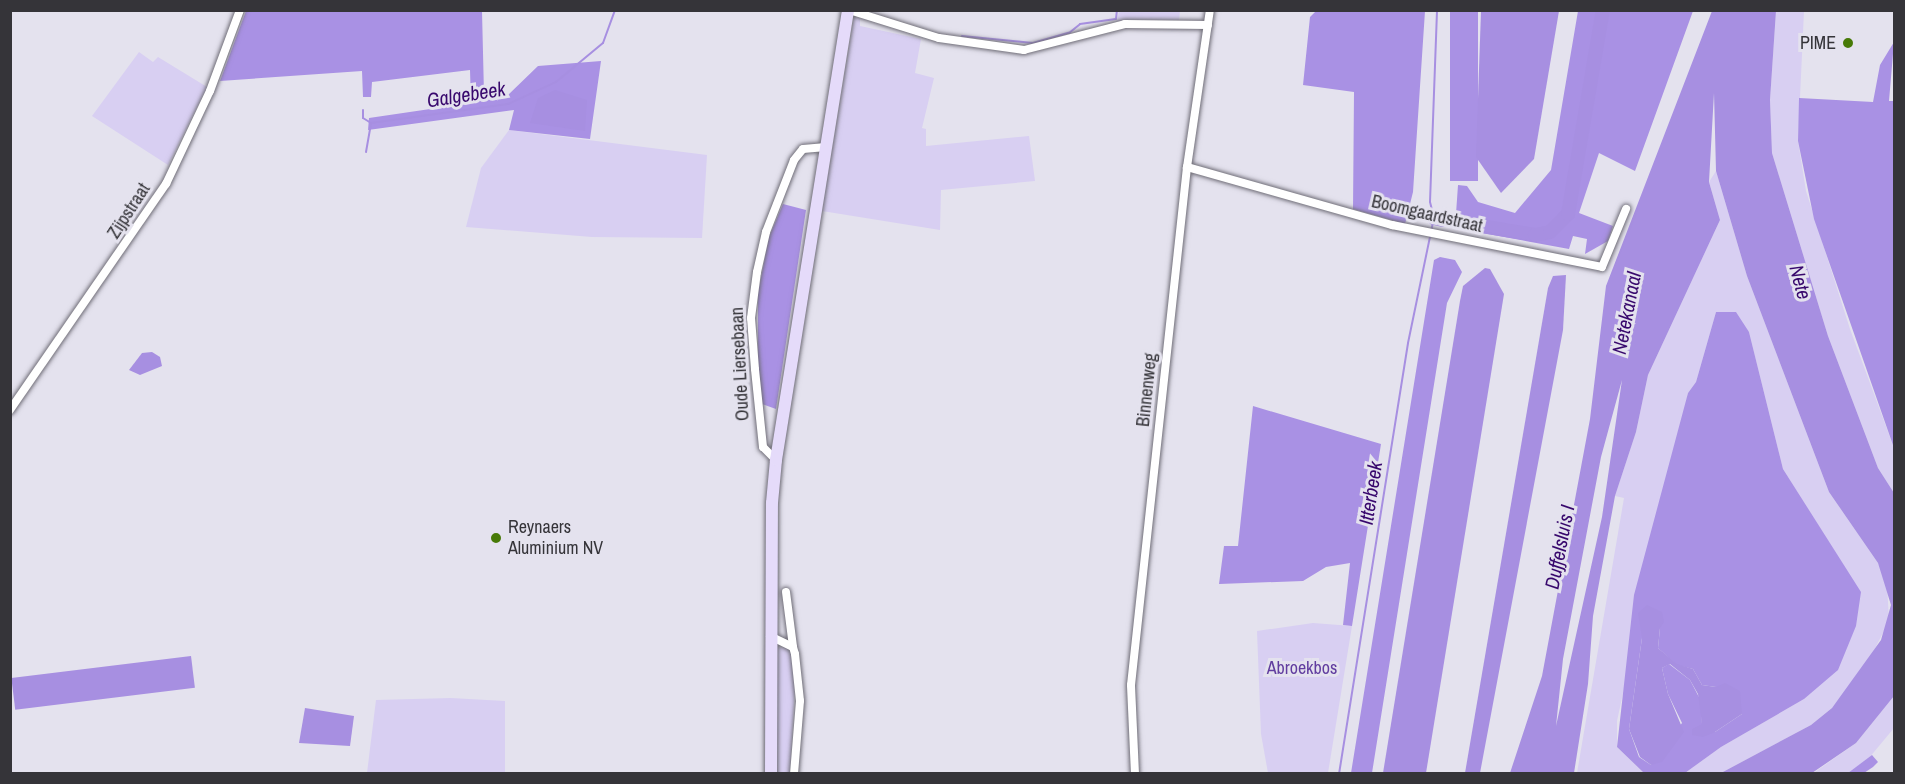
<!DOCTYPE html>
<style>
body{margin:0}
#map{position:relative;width:1905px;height:784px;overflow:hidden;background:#e4e2ee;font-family:"Archivo Narrow",sans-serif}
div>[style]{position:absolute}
.green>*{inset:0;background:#d8cff2}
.forest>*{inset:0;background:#a991e4;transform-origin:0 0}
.water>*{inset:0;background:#a78fe1;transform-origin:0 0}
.stream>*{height:2px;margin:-1px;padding:0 1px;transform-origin:1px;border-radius:1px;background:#a78fe1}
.river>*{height:14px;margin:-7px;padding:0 7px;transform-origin:7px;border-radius:7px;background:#a78fe1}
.roads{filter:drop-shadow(0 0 2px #6f6d77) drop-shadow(0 0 2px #6f6d77)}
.minor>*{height:8px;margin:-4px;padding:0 4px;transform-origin:4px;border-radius:4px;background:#fff}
.secondary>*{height:12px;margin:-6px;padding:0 6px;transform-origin:6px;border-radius:6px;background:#e5dbfa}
.dots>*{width:16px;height:16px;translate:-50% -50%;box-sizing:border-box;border:3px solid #e4e2ee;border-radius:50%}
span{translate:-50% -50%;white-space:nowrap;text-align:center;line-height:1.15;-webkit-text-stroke:6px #e4e2ee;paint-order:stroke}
.poi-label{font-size:18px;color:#353439}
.right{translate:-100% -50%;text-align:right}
.left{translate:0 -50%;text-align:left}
.street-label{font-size:18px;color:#353439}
.park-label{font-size:18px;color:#613d9f}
.water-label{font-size:20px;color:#38086d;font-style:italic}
.frame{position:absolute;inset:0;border:12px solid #353439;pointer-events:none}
</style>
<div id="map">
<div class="green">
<i style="clip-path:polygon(1119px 11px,1180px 11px,1179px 20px,1117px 21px)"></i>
<i style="clip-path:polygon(1776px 11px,1804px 11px,1798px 141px,1806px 191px,1850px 329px,1894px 448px,1894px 493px,1878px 468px,1828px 336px,1772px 153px,1770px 100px)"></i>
<i style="clip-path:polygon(854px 17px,860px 18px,860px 26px,921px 39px,915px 73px,934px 78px,922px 128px,926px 129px,926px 146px,1029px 136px,1035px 181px,941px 190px,940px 230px,822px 211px)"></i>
<i style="clip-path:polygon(139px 52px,153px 62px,158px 57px,207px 87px,168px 165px,92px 116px)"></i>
<i style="clip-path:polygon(509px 130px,707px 155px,702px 238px,592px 237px,466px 227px,481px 168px)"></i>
<i style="clip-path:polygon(1716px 171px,1747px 276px,1829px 492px,1878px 563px,1887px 583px,1889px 621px,1867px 664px,1832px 708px,1811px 725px,1721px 773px,1685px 773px,1721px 747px,1804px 699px,1844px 566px,1783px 469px,1749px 332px,1716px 312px,1696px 382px,1688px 393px,1617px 721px,1617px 747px,1644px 773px,1577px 773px,1624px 498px,1615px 496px,1636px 432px,1648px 375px,1720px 220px,1709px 182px)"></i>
<i style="clip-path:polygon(1313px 623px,1352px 626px,1328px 773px,1268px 773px,1261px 734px,1257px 631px)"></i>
<i style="clip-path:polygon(787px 647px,791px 652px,795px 683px,790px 773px,775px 774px,777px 648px)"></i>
<i style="clip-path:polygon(1894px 696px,1894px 728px,1869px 758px,1848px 773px,1812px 774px,1856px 743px)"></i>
<i style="clip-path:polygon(451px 698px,505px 701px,505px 773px,367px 773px,376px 700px)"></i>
</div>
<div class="forest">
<i style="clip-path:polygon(246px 11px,482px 11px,484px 94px,505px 98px,538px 66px,601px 61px,590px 139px,509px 130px,514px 110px,368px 130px,369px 118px,471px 103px,470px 70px,372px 82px,371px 97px,363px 97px,362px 71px,220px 81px)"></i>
<i style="clip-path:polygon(1316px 11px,1425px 11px,1413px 192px,1405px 224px,1353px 209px,1354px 92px,1303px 85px,1310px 17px)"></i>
<i style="left:1450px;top:11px;width:28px;height:170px"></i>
<i style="clip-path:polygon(1578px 11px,1693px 11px,1635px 171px,1599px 153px,1579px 213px,1613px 226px,1608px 241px,1585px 254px,1587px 239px,1573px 236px,1569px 249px,1455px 228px,1458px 185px,1467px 186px,1478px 202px,1515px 213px,1551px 170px)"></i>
<i style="clip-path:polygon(1894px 42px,1889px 101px,1894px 101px,1894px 448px,1814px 219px,1798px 141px,1799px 98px,1873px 102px,1880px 65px)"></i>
<i style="clip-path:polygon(783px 204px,806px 210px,776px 409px,762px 404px,758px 371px,758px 293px,769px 237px)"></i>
<i style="clip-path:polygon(1440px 257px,1455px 260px,1462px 272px,1447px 303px,1372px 773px,1351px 773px,1434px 260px)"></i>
<i style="clip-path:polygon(evenodd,1716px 312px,1736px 312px,1749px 332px,1783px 469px,1861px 592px,1856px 626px,1838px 670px,1804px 699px,1721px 747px,1685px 773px,1644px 773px,1617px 747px,1634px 595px,1688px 393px,1696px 382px,1716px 312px,1660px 628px,1658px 648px,1677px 665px,1693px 669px,1702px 685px,1716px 687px,1742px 714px,1715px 732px,1702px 724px,1701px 701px,1690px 680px,1669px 664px,1662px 668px,1668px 694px,1682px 723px,1651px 765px,1639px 757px,1629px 729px,1642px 638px,1660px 628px)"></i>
<i style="clip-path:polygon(1253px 406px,1381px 444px,1352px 626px,1343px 625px,1350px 563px,1326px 567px,1303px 581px,1219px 584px,1224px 546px,1238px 546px)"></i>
<i style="clip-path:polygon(1872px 755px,1878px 762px,1873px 767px,1864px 773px,1848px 773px)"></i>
</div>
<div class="water">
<i style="clip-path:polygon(1481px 11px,1559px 11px,1534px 159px,1501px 193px,1476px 157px)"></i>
<i style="clip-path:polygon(evenodd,1712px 11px,1776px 11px,1770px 100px,1772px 153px,1828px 336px,1878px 468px,1894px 493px,1894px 696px,1856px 743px,1812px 773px,1721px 773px,1811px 725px,1832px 708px,1881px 640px,1891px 605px,1878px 563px,1829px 492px,1747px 276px,1716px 171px,1714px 93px,1709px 182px,1720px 220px,1648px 375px,1636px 432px,1615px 496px,1593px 616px,1588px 684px,1574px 773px,1510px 773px,1542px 676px,1590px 419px,1606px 286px,1712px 11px,1622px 380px,1602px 517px,1556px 726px,1563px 659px,1601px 457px,1622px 380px)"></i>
<i style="clip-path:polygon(555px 90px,587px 100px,585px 131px,530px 123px,538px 98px)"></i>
<i style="clip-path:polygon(1485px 268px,1490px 269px,1504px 294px,1426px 773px,1383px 773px,1460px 301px,1463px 286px)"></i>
<i style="clip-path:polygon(1566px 275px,1563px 330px,1480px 773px,1465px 773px,1548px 288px,1553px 276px)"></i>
<i style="clip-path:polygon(152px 352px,160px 357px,162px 366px,140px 375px,129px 370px,142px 353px)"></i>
<i style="clip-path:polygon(1647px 605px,1662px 612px,1664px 622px,1660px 628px,1658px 648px,1677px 664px,1693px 669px,1702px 685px,1716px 687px,1725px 683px,1740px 691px,1742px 714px,1715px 732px,1703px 737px,1692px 735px,1692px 729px,1702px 724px,1698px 694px,1690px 680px,1670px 664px,1662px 668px,1668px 694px,1684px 732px,1662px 762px,1651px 765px,1640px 757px,1629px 729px,1642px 638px,1638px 613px)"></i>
<i style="left:191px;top:656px;width:32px;height:181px;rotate:83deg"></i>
<i style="clip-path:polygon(305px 708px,354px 716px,350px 746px,299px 743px)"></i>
</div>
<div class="stream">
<i style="left:962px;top:36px;width:71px;rotate:5.6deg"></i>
<i style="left:1033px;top:43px;width:37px;rotate:-16deg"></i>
<i style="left:1069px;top:33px;width:14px;rotate:-39deg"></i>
<i style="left:1080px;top:24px;width:36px;rotate:-8deg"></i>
<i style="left:1116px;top:19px;width:9px;rotate:-84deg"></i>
<i style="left:363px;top:110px;width:8px;rotate:90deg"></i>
<i style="left:363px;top:118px;width:9px;rotate:32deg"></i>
<i style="left:371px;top:123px;width:138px;rotate:-7.9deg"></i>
<i style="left:508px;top:104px;width:53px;rotate:-24.6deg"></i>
<i style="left:556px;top:82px;width:61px;rotate:-39.7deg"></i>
<i style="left:603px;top:43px;width:35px;rotate:-70deg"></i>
<i style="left:366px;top:152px;width:29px;rotate:-80deg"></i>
<i style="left:1339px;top:774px;width:436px;rotate:-80.9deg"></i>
<i style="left:1408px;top:343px;width:128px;rotate:-78.3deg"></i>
<i style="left:1434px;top:218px;width:16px;rotate:-104deg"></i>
<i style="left:1430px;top:202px;width:192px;rotate:-87.9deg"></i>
</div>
<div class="river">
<i style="left:1434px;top:218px;width:9px;rotate:13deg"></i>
<i style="left:1458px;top:222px;width:78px;rotate:9.6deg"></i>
<i style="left:1535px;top:235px;width:15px;rotate:-11deg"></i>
<i style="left:1550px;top:232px;width:25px;rotate:-45deg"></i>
<i style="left:1568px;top:214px;width:207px;rotate:-80.3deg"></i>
</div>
<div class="roads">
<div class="minor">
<i style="left:849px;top:10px;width:94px;rotate:17.3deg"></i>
<i style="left:939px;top:38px;width:86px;rotate:8deg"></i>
<i style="left:1024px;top:50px;width:104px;rotate:-14.4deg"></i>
<i style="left:1125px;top:24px;width:83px;rotate:0.7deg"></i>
<i style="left:1187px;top:167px;width:213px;rotate:15.8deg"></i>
<i style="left:1392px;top:225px;width:214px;rotate:11.3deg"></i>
<i style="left:1602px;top:267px;width:63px;rotate:-67.5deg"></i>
<i style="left:10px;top:410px;width:275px;rotate:-55.4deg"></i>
<i style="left:166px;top:184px;width:103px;rotate:-64.7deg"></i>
<i style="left:210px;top:91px;width:86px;rotate:-69.7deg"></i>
<i style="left:776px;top:460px;width:18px;rotate:-135deg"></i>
<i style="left:763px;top:447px;width:78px;rotate:-95.9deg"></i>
<i style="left:755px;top:369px;width:51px;rotate:-94.5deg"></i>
<i style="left:751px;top:318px;width:46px;rotate:-82.6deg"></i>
<i style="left:757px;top:272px;width:41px;rotate:-77.3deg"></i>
<i style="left:766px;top:232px;width:77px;rotate:-68.7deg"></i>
<i style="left:794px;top:160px;width:14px;rotate:-51deg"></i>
<i style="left:803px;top:149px;width:23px;rotate:-5deg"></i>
<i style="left:786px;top:592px;width:55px;rotate:82.7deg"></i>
<i style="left:770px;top:636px;width:25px;rotate:26deg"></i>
<i style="left:793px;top:647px;width:7px;rotate:74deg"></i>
<i style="left:795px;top:654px;width:47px;rotate:83.9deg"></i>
<i style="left:800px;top:701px;width:73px;rotate:94.7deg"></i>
<i style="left:1135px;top:774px;width:89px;rotate:-92.6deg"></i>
<i style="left:1131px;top:685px;width:521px;rotate:-83.83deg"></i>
<i style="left:1187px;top:167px;width:159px;rotate:-81.7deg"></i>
</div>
<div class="secondary">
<i style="left:771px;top:774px;width:271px;rotate:-89.8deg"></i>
<i style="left:772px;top:503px;width:43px;rotate:-84.7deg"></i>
<i style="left:776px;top:460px;width:456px;rotate:-80.9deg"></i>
</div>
</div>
<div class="dots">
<i style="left:1848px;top:43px;background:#477a07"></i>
<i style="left:496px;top:538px;background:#477a07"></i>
</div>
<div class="poi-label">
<span class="right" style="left:1836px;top:43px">PIME</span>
<span class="left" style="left:508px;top:538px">Reynaers<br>Aluminium NV</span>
</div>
<div class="street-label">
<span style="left:129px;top:211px;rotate:-57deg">Zijpstraat</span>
<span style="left:1427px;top:214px;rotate:13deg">Boomgaardstraat</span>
<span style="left:740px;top:364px;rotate:-93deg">Oude Liersebaan</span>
<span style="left:1147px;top:390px;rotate:-84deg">Binnenweg</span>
</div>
<div class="park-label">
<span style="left:1302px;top:668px">Abroekbos</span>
</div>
<div class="water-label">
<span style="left:466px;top:94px;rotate:-9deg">Galgebeek</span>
<span style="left:1801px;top:282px;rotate:75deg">Nete</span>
<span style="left:1626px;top:313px;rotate:-79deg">Netekanaal</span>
<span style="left:1370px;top:493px;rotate:-81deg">Itterbeek</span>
<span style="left:1559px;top:547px;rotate:-79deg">Duffelsluis I</span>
</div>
<div class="frame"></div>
</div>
